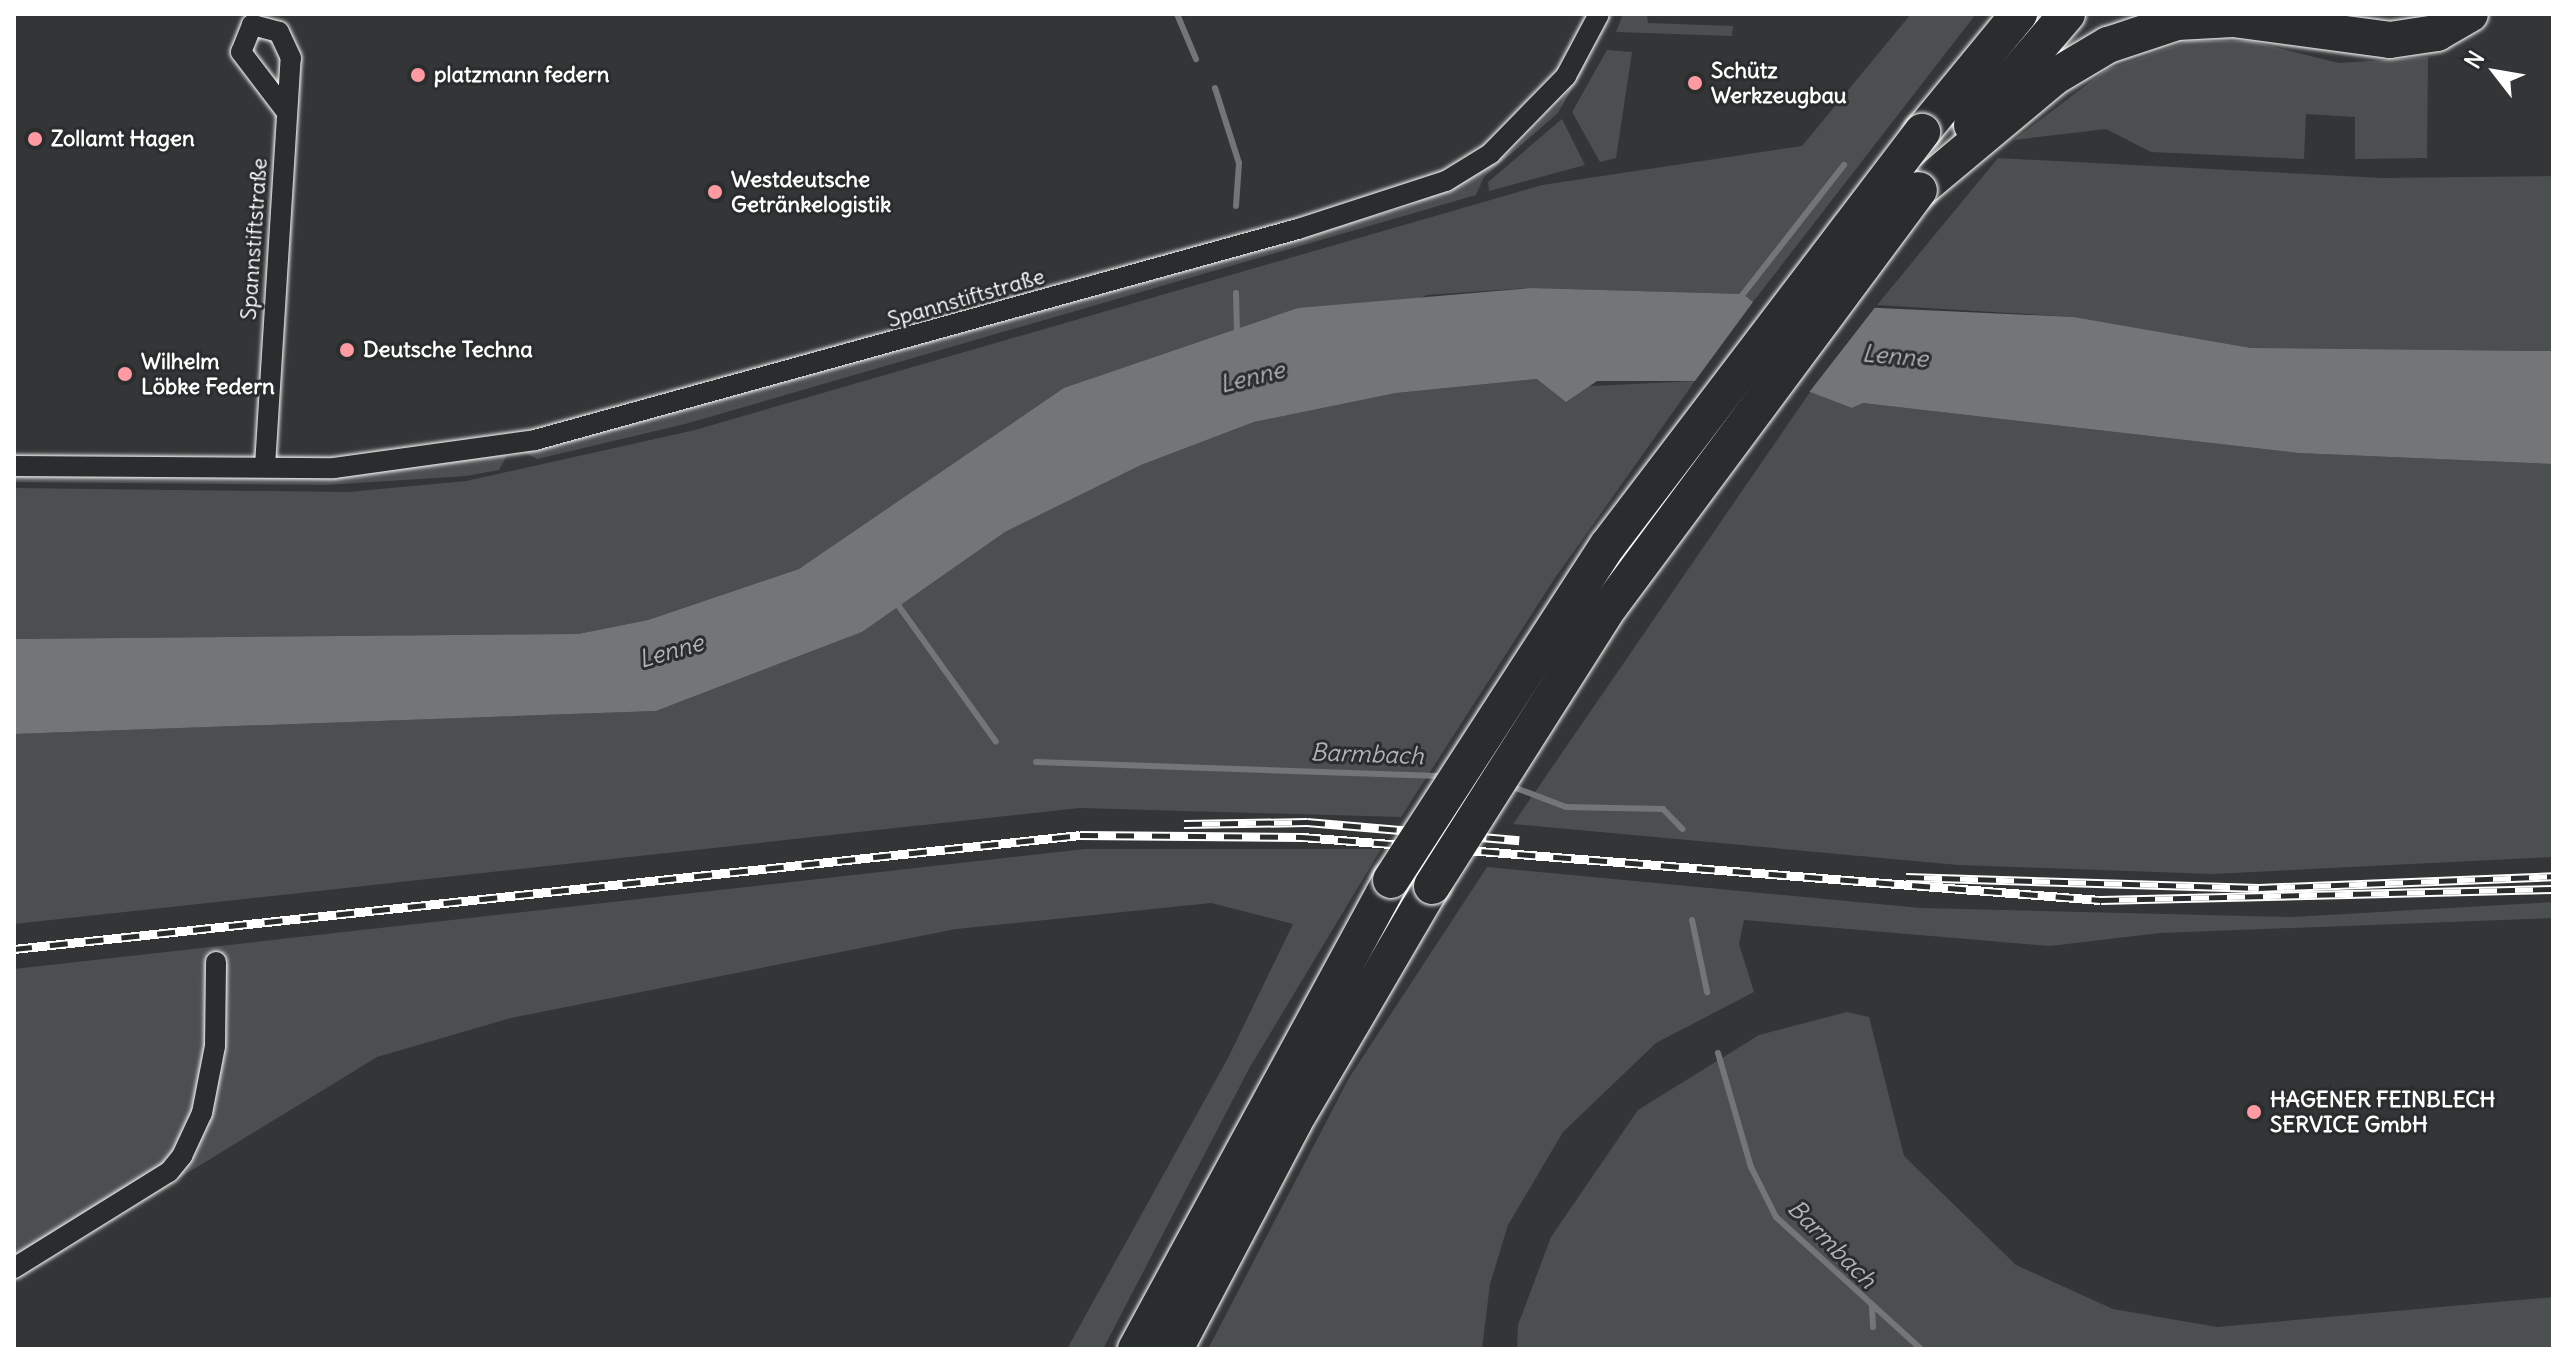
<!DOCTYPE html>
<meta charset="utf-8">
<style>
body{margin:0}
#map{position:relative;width:2567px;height:1363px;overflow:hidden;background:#333536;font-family:Delius,sans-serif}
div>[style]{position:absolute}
.green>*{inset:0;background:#4c4f50}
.water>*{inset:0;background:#737576}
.pier>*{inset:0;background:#333536}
.stream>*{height:6px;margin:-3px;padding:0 3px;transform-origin:3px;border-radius:3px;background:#737576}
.roads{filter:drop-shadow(0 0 2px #fff) drop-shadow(0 0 2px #fff)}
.minor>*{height:20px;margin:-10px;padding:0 10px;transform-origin:10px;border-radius:10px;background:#2a2d2e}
.motorway>*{height:36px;margin:-18px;padding:0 18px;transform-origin:18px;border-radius:18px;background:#2a2d2e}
.rail>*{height:9px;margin-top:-4.5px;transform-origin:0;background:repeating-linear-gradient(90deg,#2a2d2e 0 18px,#fff 0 36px);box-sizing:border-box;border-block:2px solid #fff}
.bridges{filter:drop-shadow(0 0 2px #fff) drop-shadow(0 0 2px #fff)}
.motorway-bridge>*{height:36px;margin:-18px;padding:0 18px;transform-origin:18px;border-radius:18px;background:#2a2d2e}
.dots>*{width:22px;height:22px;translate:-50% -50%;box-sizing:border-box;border:4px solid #2a2d2e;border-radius:50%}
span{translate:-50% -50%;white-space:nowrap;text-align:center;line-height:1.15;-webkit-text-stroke:6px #2a2d2e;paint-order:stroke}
.poi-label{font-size:22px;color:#fff;font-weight:700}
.left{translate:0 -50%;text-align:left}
.street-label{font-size:22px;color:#fff}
.water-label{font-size:24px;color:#b2b3b4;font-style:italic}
.frame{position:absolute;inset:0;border:16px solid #fff;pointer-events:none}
.north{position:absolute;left:2455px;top:32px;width:80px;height:80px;-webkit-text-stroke:6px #2a2d2e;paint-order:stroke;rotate:301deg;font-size:22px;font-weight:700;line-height:32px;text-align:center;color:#fff}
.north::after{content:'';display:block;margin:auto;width:28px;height:36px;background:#fff;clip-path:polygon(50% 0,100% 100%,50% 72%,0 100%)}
</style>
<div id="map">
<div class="green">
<i style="clip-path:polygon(1623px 14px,1647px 14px,1648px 23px,1733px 26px,1732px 36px,1616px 32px)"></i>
<i style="clip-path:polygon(1911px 14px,1976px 14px,1753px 302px,1742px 294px,1531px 288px,1427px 295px,866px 529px,799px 569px,648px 620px,578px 634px,14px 639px,14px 488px,348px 492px,466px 481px,695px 430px,1542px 185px,1802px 146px)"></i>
<i style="clip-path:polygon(2188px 41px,2250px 41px,2339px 63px,2428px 57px,2427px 158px,2355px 159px,2355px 117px,2306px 114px,2304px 159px,2151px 152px,2106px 129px,2014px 140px,2106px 70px)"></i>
<i style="clip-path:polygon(1607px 50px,1632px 52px,1616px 158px,1600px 162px,1572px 112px)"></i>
<i style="clip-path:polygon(1594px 51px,1558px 113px,1484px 177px,1476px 195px,685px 424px,537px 459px,524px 452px,1410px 206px,1512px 151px,1560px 103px)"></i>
<i style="clip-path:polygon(1562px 119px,1585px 165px,1489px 191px,1488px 182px)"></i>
<i style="clip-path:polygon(1998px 158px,2382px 178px,2553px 176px,2553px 351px,2251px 348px,2074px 317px,1877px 305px)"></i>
<i style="clip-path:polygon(1537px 379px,1552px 388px,1695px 381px,1555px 578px,1401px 817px,1080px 808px,14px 924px,14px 734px,656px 711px,862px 632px,1005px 532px,1141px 465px,1254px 422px,1396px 393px)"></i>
<i style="clip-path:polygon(1810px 392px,1852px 408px,1863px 403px,2298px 453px,2553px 464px,2553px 857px,2213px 874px,1958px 865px,1513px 824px)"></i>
<i style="clip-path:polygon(507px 455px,499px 470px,466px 476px,326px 485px,14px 482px,14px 475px,326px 475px)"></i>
<i style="clip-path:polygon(1085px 849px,1381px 849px,1250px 1067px,1103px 1349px,1067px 1349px,1228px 1058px,1293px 924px,1211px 903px,956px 929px,511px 1018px,377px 1057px,14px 1279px,14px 969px)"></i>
<i style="clip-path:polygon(1487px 867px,1921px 908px,2292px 917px,2553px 902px,2553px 918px,2160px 933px,2050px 946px,1744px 920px,1739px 944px,1754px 992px,1656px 1043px,1563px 1132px,1508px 1225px,1490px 1284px,1482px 1349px,1208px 1349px,1349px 1078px)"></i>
<i style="clip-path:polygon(1847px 1012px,1869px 1017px,1904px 1156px,2016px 1265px,2113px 1309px,2217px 1327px,2553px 1297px,2553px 1349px,1517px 1349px,1518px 1325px,1551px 1237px,1638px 1110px,1759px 1035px)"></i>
</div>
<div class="water">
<i style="clip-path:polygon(1531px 288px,1743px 294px,1753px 302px,2074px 317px,2251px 348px,2553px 351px,2553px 464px,2298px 453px,1863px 403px,1852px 408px,1810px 392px,1695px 381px,1597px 381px,1566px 402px,1537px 379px,1396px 393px,1254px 422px,1141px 465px,1005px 532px,862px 632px,656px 711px,14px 734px,14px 639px,578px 634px,648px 620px,799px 569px,1064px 388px,1298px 308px)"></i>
</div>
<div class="pier">
<i style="clip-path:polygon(1756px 298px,1880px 301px,1807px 395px,1692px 385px)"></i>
</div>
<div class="stream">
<i style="left:1177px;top:14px;width:49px;rotate:67.1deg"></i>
<i style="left:1215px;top:88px;width:79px;rotate:72.3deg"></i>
<i style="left:1239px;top:163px;width:43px;rotate:94deg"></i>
<i style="left:1236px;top:293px;width:40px;rotate:88.6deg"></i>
<i style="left:1740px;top:298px;width:169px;rotate:-52deg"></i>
<i style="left:898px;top:605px;width:168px;rotate:54.4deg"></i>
<i style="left:1036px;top:762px;width:410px;rotate:2deg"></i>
<i style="left:1508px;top:785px;width:62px;rotate:20.8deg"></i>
<i style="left:1566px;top:807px;width:97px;rotate:1.2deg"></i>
<i style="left:1663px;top:809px;width:28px;rotate:46deg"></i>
<i style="left:1692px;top:920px;width:74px;rotate:78.2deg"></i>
<i style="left:1718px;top:1053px;width:119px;rotate:73.9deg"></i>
<i style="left:1751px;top:1167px;width:56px;rotate:63.4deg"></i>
<i style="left:1776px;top:1217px;width:196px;rotate:42.3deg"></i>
<i style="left:1872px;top:1307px;width:20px;rotate:87deg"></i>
</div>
<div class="roads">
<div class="minor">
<i style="left:14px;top:466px;width:320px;rotate:0.4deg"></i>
<i style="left:334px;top:468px;width:203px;rotate:-7.9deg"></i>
<i style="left:535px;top:440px;width:792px;rotate:-15.46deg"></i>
<i style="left:1298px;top:229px;width:156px;rotate:-18deg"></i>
<i style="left:1446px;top:181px;width:52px;rotate:-31.5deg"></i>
<i style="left:1490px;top:154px;width:109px;rotate:-45.7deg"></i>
<i style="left:1566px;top:76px;width:70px;rotate:-62deg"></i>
<i style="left:265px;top:466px;width:409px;rotate:-86.4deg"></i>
<i style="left:291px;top:58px;width:29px;rotate:-115deg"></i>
<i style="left:279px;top:32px;width:28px;rotate:-165deg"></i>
<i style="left:252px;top:25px;width:29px;rotate:112deg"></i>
<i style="left:241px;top:52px;width:74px;rotate:52.7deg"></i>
<i style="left:14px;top:1268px;width:182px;rotate:-31.8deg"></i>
<i style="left:169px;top:1172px;width:21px;rotate:-51deg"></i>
<i style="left:182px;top:1156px;width:47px;rotate:-65.1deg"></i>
<i style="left:202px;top:1113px;width:68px;rotate:-79deg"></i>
<i style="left:215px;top:1046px;width:84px;rotate:-89.3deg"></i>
</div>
<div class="motorway">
<i style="left:1972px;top:125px;width:146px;rotate:-49.4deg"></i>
<i style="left:1922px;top:132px;width:153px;rotate:-50.6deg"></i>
<i style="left:1919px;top:190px;width:176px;rotate:-39.9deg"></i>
<i style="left:2054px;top:77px;width:63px;rotate:-30.7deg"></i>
<i style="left:2108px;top:45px;width:73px;rotate:-18.4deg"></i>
<i style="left:2177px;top:22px;width:56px;rotate:-3.1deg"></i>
<i style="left:2233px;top:19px;width:158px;rotate:7.6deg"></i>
<i style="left:2390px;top:40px;width:48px;rotate:-8.5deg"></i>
<i style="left:2437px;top:33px;width:38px;rotate:-30deg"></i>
<i style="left:1136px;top:1349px;width:534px;rotate:-61.47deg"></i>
<i style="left:1175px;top:1349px;width:256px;rotate:-62.3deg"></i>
<i style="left:1294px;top:1122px;width:273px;rotate:-59.7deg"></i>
</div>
</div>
<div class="rail">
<i style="left:1184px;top:824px;width:123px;rotate:-0.9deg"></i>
<i style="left:1307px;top:822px;width:213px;rotate:4.9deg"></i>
<i style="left:1906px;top:877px;width:353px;rotate:1.8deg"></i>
<i style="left:2259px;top:888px;width:294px;rotate:-2.3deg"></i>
<i style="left:14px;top:949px;width:1072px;rotate:-6.1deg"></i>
<i style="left:1080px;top:835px;width:222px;rotate:0.5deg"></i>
<i style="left:1302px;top:837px;width:801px;rotate:4.51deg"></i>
<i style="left:2101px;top:900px;width:452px;rotate:-1.4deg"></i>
</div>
<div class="bridges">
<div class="motorway-bridge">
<i style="left:1391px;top:880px;width:399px;rotate:-57.1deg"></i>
<i style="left:1608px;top:545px;width:519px;rotate:-52.75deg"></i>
<i style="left:1432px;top:886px;width:332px;rotate:-57.6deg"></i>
<i style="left:1610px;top:606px;width:518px;rotate:-53.4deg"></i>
</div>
</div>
<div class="dots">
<i style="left:418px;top:75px;background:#ff9aa2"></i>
<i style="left:1695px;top:83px;background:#ff9aa2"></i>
<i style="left:35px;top:139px;background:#ff9aa2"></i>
<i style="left:715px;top:192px;background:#ff9aa2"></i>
<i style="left:347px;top:350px;background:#ff9aa2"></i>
<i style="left:125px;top:374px;background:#ff9aa2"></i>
<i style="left:2254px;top:1112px;background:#ff9aa2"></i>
</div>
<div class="poi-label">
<span class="left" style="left:1711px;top:83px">Schütz<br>Werkzeugbau</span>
<span class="left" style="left:434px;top:75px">platzmann federn</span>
<span class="left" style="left:51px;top:139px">Zollamt Hagen</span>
<span class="left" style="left:731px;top:192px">Westdeutsche<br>Getränkelogistik</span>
<span class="left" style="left:363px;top:350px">Deutsche Techna</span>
<span class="left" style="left:141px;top:374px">Wilhelm<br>Löbke Federn</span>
<span class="left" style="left:2270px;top:1112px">HAGENER FEINBLECH<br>SERVICE GmbH</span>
</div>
<div class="street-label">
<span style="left:254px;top:239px;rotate:-86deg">Spannstiftstraße</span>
<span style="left:966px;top:298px;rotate:-16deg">Spannstiftstraße</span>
</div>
<div class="water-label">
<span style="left:1895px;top:356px;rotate:5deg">Lenne</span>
<span style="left:1252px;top:377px;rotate:-14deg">Lenne</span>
<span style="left:671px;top:651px;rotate:-16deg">Lenne</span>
<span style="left:1367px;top:754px;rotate:2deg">Barmbach</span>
<span style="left:1832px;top:1244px;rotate:45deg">Barmbach</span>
</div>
<div class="frame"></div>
<div class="north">N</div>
</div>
